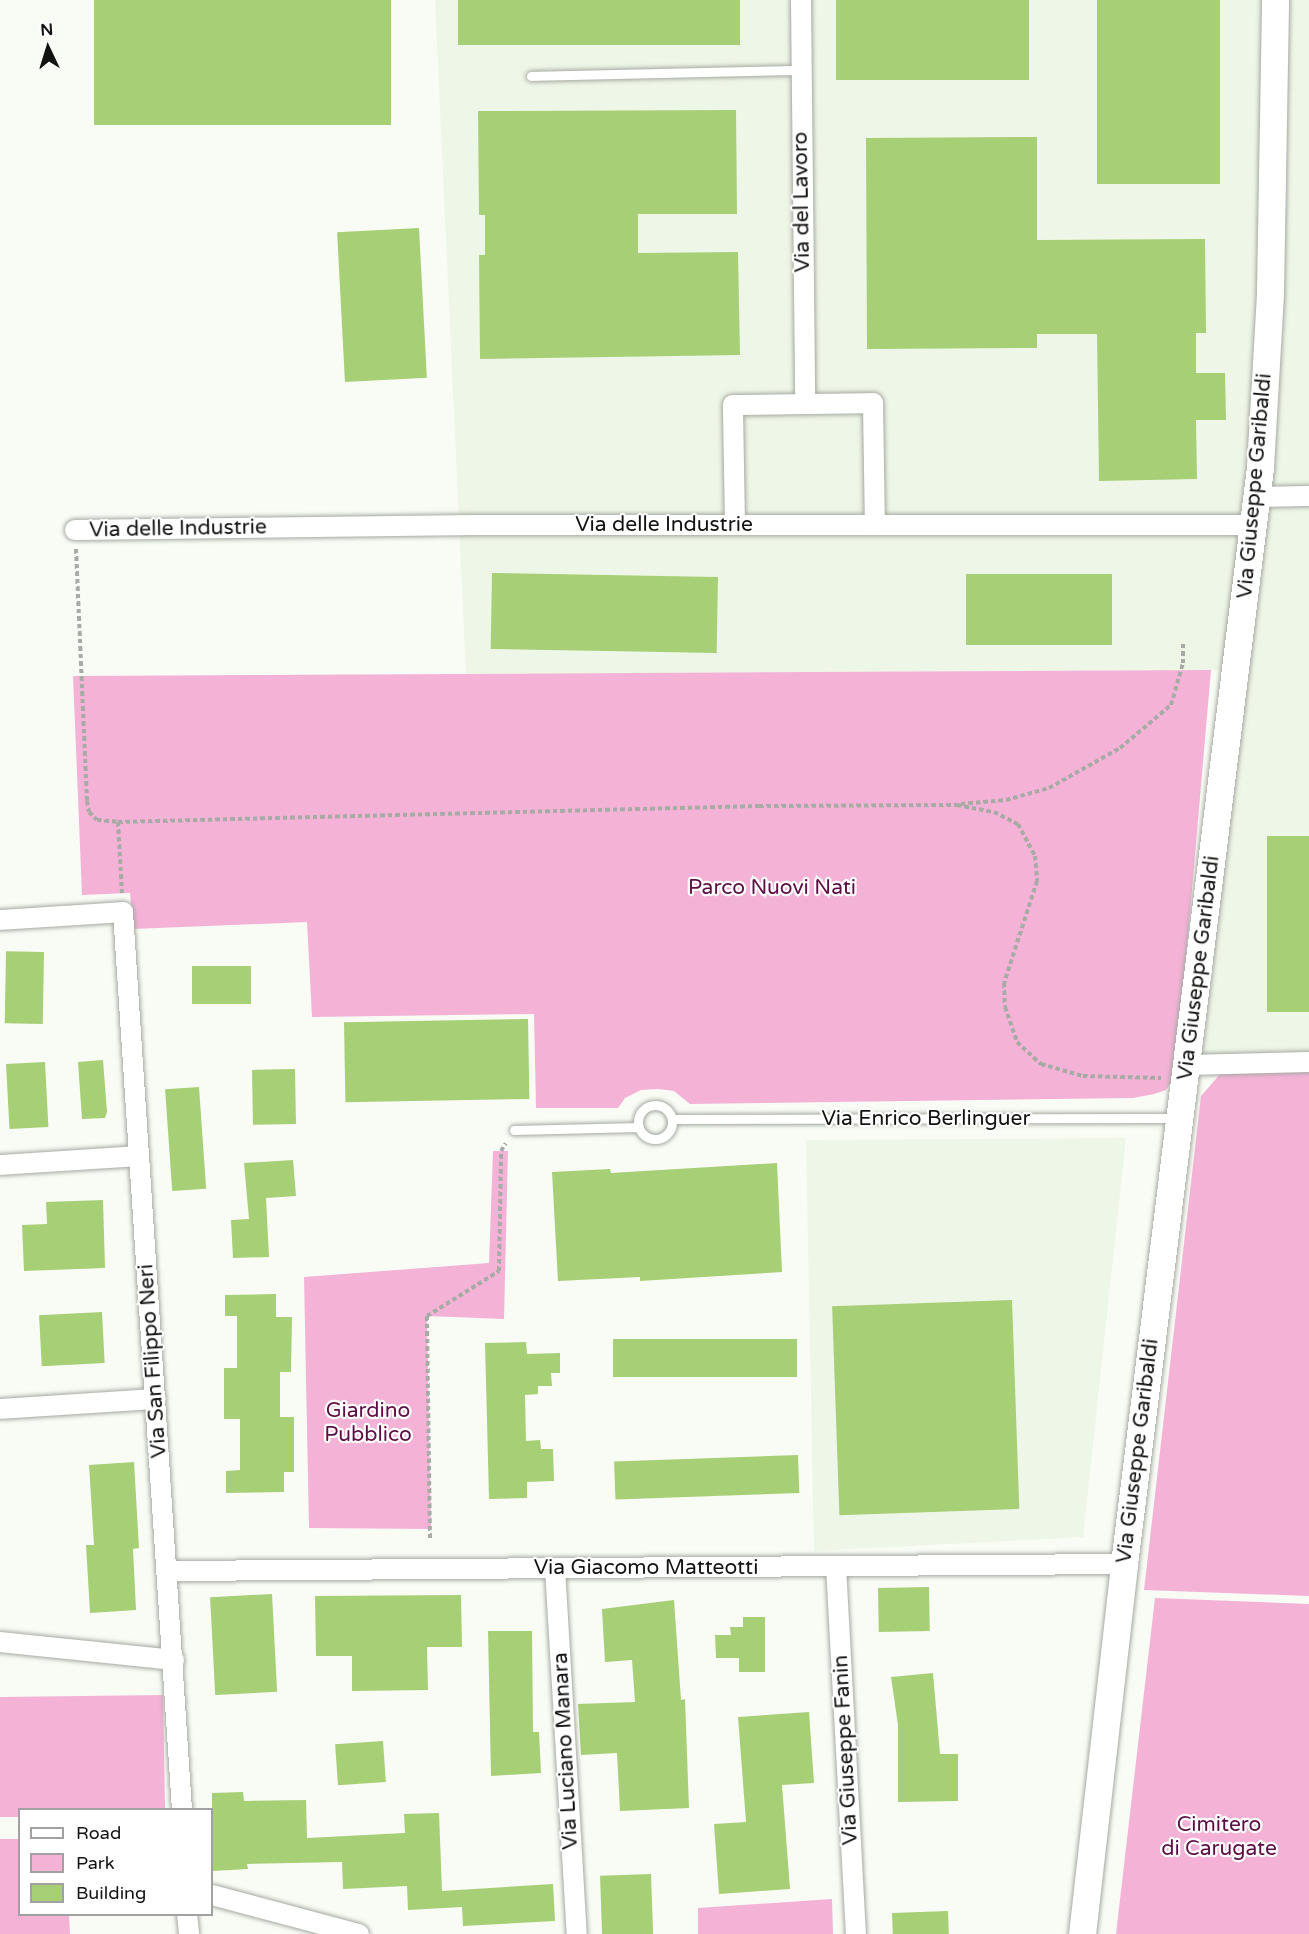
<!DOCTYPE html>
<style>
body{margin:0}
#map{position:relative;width:1309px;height:1934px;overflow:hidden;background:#f8fcf5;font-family:"Varela Round",sans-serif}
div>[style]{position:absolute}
.built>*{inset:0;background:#eef6e7}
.green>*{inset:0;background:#f4b2d7}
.building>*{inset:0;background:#a6cf76;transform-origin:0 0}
.path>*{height:4px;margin-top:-2px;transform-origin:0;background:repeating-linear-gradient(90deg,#a7aaa5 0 4.5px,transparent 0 7.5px)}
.roads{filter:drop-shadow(0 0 2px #a6aaa2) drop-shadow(0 0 2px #a6aaa2)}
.lane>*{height:9px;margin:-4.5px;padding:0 4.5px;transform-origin:4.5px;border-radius:4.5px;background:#fff}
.lane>.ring{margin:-4.5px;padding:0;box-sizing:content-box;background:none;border:9px solid #fff;border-radius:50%}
.street>*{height:20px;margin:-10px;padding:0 10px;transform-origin:10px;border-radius:10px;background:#fff}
.secondary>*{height:27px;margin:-13.5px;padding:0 13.5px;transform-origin:13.5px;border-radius:13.5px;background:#fff}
span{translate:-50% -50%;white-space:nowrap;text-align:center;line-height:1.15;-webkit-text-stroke:4.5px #fff;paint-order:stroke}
.street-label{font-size:21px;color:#121311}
.park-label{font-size:21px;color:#5d0e44}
.legend{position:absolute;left:18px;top:1808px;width:195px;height:108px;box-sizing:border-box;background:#fff;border:2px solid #a0a1a0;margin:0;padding:8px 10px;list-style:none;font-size:18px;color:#121311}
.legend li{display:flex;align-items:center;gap:12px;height:30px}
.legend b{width:30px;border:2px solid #a0a1a0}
.north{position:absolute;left:18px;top:18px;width:60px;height:60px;-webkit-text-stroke:4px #fff;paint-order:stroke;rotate:356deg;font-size:16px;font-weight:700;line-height:24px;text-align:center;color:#121311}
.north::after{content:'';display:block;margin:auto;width:21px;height:27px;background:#121311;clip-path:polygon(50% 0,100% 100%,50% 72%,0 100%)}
</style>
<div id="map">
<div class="built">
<i style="clip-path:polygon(435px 0,1309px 0,1309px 1055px,1191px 1058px,1240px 670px,466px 674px)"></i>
<i style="clip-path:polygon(1126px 1138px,1083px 1537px,814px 1551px,806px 1140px)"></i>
</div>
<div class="green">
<i style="clip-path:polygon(1211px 670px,1176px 1074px,1166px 1090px,1154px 1094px,1133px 1098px,690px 1104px,674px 1091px,658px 1089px,641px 1090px,625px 1098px,618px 1108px,536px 1108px,534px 1014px,312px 1017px,307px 922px,133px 929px,130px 893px,82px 895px,73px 676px)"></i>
<i style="clip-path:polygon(1309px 1069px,1309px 1596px,1144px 1590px,1201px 1096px,1222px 1072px)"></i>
<i style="clip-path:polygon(493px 1151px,508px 1151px,504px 1319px,427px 1316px,431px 1529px,309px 1528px,304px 1277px,489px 1263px)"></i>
<i style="clip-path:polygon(1155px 1598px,1309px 1604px,1309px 1934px,1116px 1934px)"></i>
<i style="clip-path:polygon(163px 1695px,165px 1809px,20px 1810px,19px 1817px,0 1817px,0 1697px)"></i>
<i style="clip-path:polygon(0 1839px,19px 1839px,20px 1914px,69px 1915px,70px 1934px,0 1934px)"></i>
<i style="clip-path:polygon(832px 1899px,833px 1934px,698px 1934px,698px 1908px)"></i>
</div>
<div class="building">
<i style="left:94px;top:0;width:297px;height:125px"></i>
<i style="left:458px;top:0;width:282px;height:45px"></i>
<i style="left:836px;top:0;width:193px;height:80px"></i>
<i style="left:1097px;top:0;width:123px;height:184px"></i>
<i style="clip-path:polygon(736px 110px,737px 214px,638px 214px,638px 253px,738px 252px,740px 355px,480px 359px,479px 255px,485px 255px,485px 215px,479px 215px,478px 111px)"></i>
<i style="clip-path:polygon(1037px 137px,1037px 240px,1205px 239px,1206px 333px,1196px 333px,1196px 373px,1225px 373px,1226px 420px,1196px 420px,1197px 479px,1099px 481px,1097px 334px,1037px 334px,1037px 348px,867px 349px,866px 138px)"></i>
<i style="left:419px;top:228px;width:150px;height:82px;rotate:87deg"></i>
<i style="left:492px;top:573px;width:226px;height:76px;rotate:1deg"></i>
<i style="left:966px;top:574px;width:146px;height:71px"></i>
<i style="left:1267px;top:836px;width:42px;height:176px"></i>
<i style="left:44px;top:952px;width:72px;height:38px;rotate:91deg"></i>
<i style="left:251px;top:966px;width:38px;height:59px;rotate:90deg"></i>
<i style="left:528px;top:1019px;width:80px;height:184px;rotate:89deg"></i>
<i style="clip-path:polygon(103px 1060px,107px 1112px,105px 1118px,82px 1119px,78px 1062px)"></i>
<i style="left:45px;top:1062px;width:65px;height:39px;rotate:87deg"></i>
<i style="left:295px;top:1069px;width:55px;height:43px;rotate:89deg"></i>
<i style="left:199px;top:1087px;width:102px;height:34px;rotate:86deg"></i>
<i style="clip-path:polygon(293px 1160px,296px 1196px,266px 1198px,269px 1257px,233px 1258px,231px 1220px,249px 1219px,244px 1163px)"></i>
<i style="clip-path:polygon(777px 1163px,782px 1272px,640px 1281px,640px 1277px,558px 1281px,552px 1172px,610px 1169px,611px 1173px)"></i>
<i style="clip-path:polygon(103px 1200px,105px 1268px,24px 1271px,22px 1225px,47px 1224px,46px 1202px)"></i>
<i style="clip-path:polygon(276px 1294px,276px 1317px,292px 1317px,291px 1372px,280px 1372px,280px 1417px,294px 1417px,294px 1472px,284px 1472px,284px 1492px,226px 1493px,226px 1471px,240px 1470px,240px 1419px,224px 1419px,224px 1368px,237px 1368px,237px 1316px,225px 1316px,225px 1295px)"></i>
<i style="left:1012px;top:1300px;width:209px;height:180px;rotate:88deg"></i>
<i style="left:102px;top:1312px;width:51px;height:63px;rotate:87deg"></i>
<i style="left:797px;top:1339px;width:38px;height:184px;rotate:90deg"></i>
<i style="clip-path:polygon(526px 1342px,527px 1354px,560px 1353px,560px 1373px,551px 1373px,552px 1386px,538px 1386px,538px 1394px,525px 1395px,526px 1441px,540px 1440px,541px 1449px,553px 1449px,554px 1481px,527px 1482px,527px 1498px,489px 1499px,485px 1343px)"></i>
<i style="left:798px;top:1455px;width:38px;height:184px;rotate:88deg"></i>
<i style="clip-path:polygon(134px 1462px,139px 1548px,133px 1549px,136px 1610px,90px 1613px,86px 1545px,94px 1545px,89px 1465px)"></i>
<i style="left:929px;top:1587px;width:44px;height:51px;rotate:89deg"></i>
<i style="left:272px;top:1594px;width:98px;height:62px;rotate:87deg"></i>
<i style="clip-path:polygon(461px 1595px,462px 1647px,427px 1647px,428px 1690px,352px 1691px,352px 1656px,316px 1656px,315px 1596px)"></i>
<i style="clip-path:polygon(674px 1600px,681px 1700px,685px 1699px,689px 1808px,620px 1811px,617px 1753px,581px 1755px,578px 1704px,635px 1702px,632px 1660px,605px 1662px,602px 1609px)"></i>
<i style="clip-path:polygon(743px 1617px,765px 1617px,765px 1672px,739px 1672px,739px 1658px,716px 1658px,715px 1635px,731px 1635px,730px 1627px,743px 1627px)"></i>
<i style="clip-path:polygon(488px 1631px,532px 1631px,533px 1732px,539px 1732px,541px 1773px,491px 1776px)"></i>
<i style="clip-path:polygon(933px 1673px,940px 1754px,958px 1754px,958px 1801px,898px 1802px,898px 1725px,891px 1677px)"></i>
<i style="clip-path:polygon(809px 1712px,814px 1783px,782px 1785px,790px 1889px,719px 1894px,714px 1824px,746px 1822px,738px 1717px)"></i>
<i style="left:383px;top:1741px;width:41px;height:48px;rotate:86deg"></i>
<i style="clip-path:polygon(243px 1792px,244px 1801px,306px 1800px,307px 1838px,405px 1833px,404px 1814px,439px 1813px,442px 1891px,553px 1884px,555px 1921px,463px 1926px,462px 1907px,408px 1910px,407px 1886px,343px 1889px,342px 1862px,247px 1864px,248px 1869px,212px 1871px,212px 1793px)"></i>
<i style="left:651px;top:1874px;width:60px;height:51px;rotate:88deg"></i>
<i style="left:948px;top:1911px;width:23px;height:56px;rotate:88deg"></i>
</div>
<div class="path">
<i style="left:76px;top:549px;width:252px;rotate:87.5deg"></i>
<i style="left:87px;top:801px;width:11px;rotate:80deg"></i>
<i style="left:89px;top:812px;width:11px;rotate:45deg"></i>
<i style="left:97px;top:820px;width:21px;rotate:5deg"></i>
<i style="left:118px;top:822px;width:71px;rotate:86.8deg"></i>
<i style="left:961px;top:804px;width:45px;rotate:-5.1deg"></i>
<i style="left:1006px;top:800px;width:45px;rotate:-15.6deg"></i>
<i style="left:1049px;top:788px;width:81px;rotate:-29.4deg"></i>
<i style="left:1120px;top:748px;width:67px;rotate:-40.1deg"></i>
<i style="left:1171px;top:705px;width:44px;rotate:-74.1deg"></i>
<i style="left:1183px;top:663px;width:21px;rotate:-90deg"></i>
<i style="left:118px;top:822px;width:641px;rotate:-1.43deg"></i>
<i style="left:759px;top:806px;width:198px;rotate:-0.3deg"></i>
<i style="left:957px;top:805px;width:38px;rotate:11deg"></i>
<i style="left:994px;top:812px;width:27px;rotate:27deg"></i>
<i style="left:1018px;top:824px;width:36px;rotate:62deg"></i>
<i style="left:1035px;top:856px;width:25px;rotate:85deg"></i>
<i style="left:1037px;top:881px;width:107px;rotate:107.9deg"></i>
<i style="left:1004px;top:983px;width:24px;rotate:88deg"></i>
<i style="left:1005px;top:1007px;width:37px;rotate:71deg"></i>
<i style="left:1017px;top:1042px;width:33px;rotate:43deg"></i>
<i style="left:1041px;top:1064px;width:44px;rotate:15.9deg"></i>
<i style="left:1083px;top:1076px;width:78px;rotate:1.5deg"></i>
<i style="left:430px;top:1538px;width:222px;rotate:-90.8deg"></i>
<i style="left:427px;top:1316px;width:85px;rotate:-32deg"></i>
<i style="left:499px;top:1271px;width:120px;rotate:-89deg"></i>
<i style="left:501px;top:1151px;width:9px;rotate:-58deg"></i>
</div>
<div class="roads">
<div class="lane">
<i style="left:531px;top:76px;width:269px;rotate:-1.3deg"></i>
<i class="ring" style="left:638px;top:1105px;width:25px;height:25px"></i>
<i style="left:672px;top:1119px;width:504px;rotate:-0.11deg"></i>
<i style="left:514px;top:1130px;width:125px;rotate:-1.4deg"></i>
</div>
<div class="street">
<i style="left:801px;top:0;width:404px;rotate:89.4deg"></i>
<i style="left:1256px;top:497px;width:53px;rotate:-1.1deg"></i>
<i style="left:735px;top:525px;width:120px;rotate:-91deg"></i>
<i style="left:733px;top:405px;width:140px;rotate:-0.8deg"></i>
<i style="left:873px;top:403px;width:122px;rotate:89.1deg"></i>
<i style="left:75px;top:530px;width:400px;rotate:-0.7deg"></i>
<i style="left:475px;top:525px;width:779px"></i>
<i style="left:0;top:920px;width:123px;rotate:-3.7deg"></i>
<i style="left:123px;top:912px;width:900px;rotate:86.24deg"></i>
<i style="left:1187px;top:1065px;width:122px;rotate:-1.4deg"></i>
<i style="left:0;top:1165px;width:138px;rotate:-3.7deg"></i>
<i style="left:0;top:1409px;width:156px;rotate:-3.7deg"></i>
<i style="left:836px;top:1566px;width:369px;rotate:86.9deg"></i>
<i style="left:555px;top:1568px;width:367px;rotate:86.6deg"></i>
<i style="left:169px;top:1571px;width:955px;rotate:-0.42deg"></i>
<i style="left:0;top:1642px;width:175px;rotate:5.9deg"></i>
<i style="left:212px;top:1895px;width:152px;rotate:14.9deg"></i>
<i style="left:187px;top:1914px;width:20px;rotate:84deg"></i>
</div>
<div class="secondary">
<i style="left:1082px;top:1934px;width:372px;rotate:-83.5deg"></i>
<i style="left:1124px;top:1564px;width:1105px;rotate:-82.93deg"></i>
<i style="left:1260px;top:467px;width:176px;rotate:-86.7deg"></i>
<i style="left:1270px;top:291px;width:291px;rotate:-89deg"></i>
</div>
</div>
<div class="street-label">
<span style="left:802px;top:202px;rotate:-91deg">Via del Lavoro</span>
<span style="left:1255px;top:486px;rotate:-85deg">Via Giuseppe Garibaldi</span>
<span style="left:664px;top:525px">Via delle Industrie</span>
<span style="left:178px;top:529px;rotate:-1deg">Via delle Industrie</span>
<span style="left:1199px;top:968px;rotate:-83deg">Via Giuseppe Garibaldi</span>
<span style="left:926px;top:1119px">Via Enrico Berlinguer</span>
<span style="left:153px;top:1361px;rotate:-94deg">Via San Filippo Neri</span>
<span style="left:1138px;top:1451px;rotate:-83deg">Via Giuseppe Garibaldi</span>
<span style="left:646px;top:1568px">Via Giacomo Matteotti</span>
<span style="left:846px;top:1750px;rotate:-93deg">Via Giuseppe Fanin</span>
<span style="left:566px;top:1751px;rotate:-93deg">Via Luciano Manara</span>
</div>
<div class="park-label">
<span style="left:772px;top:888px">Parco Nuovi Nati</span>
<span style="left:368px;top:1423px">Giardino<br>Pubblico</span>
<span style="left:1219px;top:1837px">Cimitero<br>di Carugate</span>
</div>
<ul class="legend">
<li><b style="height:8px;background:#fff"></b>Road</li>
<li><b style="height:16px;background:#f4b2d7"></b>Park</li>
<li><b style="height:16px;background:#a6cf76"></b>Building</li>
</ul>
<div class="north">N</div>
</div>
